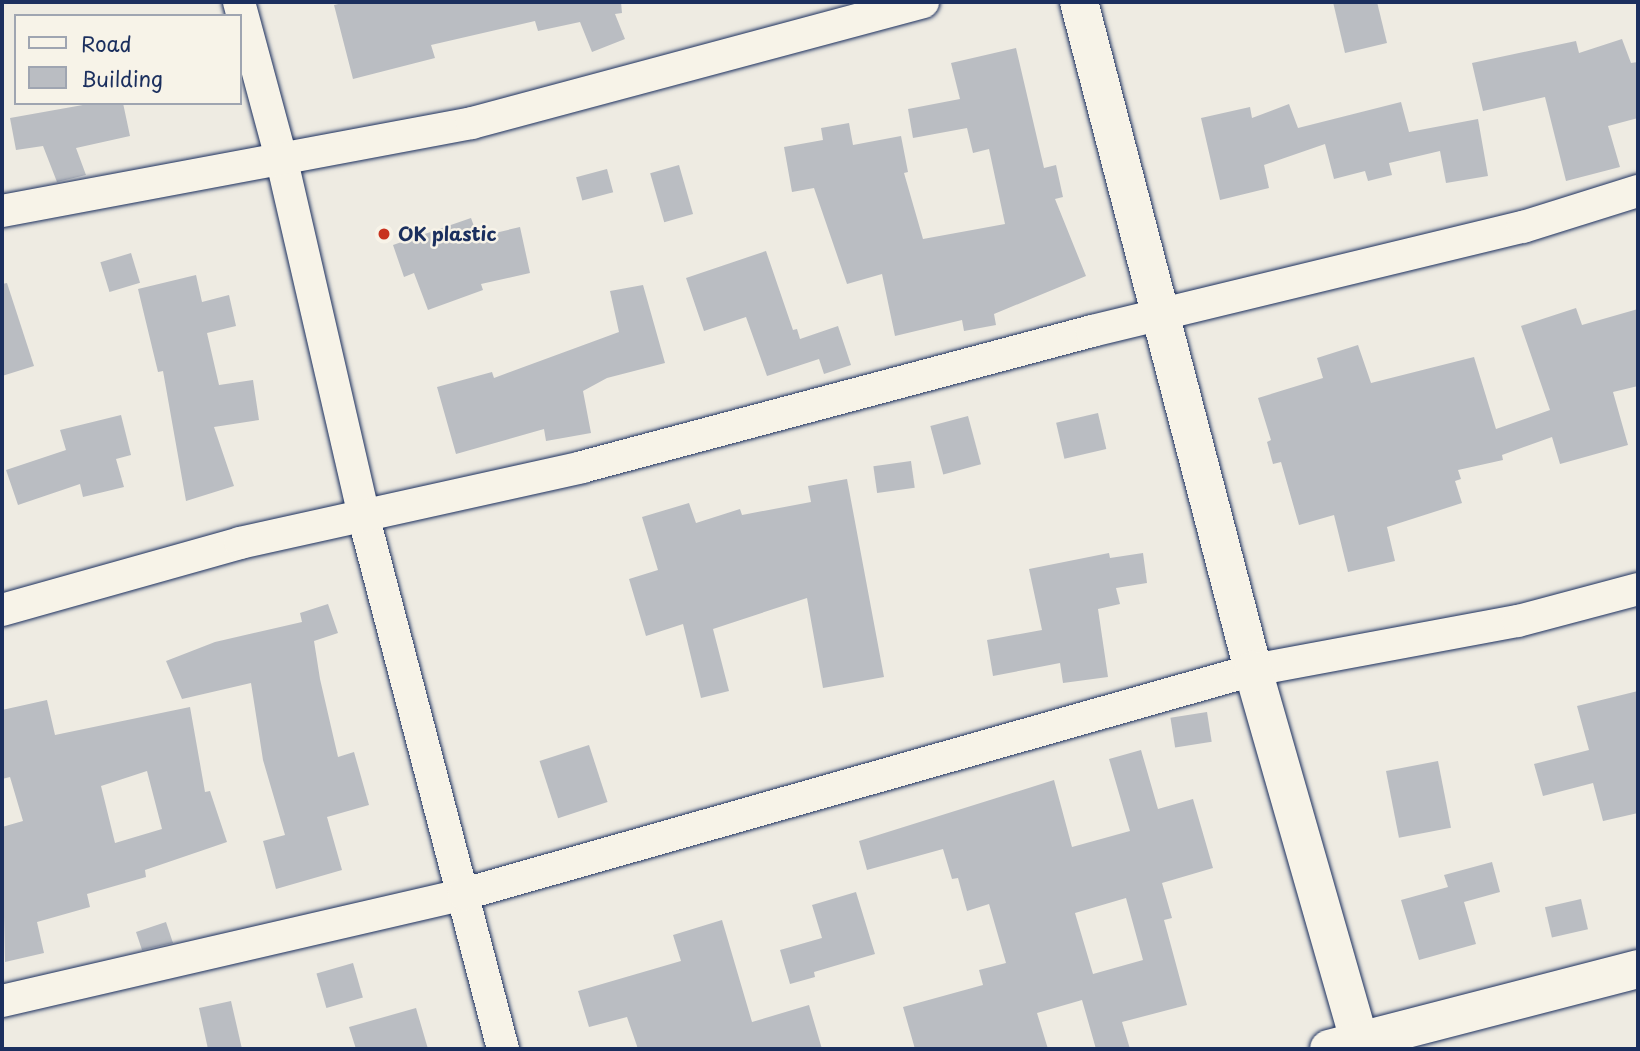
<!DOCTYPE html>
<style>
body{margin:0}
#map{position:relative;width:1640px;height:1051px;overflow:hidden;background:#eeebe2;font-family:"Playpen Sans",sans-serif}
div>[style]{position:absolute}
.building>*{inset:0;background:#babdc2;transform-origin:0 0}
.roads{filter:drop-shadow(0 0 2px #1b2f5e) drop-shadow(0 0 2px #1b2f5e)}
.minor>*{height:32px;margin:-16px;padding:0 16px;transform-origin:16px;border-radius:16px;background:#f7f3e8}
.tertiary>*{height:38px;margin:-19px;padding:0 19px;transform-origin:19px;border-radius:19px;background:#f7f3e8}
.dots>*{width:19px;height:19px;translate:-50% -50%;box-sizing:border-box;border:4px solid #f7f3e8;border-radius:50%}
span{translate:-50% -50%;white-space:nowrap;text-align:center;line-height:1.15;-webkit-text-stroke:5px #f7f3e8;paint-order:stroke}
.poi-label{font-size:19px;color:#1b2f5e;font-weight:700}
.left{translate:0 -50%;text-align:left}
.frame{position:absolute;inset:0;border:4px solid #1b2f5e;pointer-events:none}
.legend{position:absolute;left:14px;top:14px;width:228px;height:91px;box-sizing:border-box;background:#f7f3e8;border:2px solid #9fa5b1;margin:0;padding:9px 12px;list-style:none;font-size:21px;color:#1b2f5e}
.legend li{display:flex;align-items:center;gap:14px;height:35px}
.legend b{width:35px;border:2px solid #9fa5b1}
</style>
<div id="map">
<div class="building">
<i style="clip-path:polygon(347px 2px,621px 2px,622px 13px,615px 14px,625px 39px,592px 52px,580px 22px,538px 31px,535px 21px,431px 45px,435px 58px,353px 79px,334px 5px)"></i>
<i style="clip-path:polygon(1333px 2px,1377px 2px,1387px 43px,1345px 53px)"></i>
<i style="clip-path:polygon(1622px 39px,1631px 63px,1638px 62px,1638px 118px,1608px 126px,1620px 167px,1566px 181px,1545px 97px,1483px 111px,1472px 63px,1576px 41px,1579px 53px)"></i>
<i style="clip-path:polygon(1016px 48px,1044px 168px,1056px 165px,1063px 197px,1055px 199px,1086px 276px,994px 314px,996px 325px,964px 331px,962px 320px,895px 336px,882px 274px,847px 284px,814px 188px,792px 192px,784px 147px,823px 140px,821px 128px,849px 123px,853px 145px,901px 136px,908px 172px,904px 173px,923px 239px,1005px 224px,989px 149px,973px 153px,967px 128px,913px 138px,908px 109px,960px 99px,951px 63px)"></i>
<i style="clip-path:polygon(1401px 102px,1409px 132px,1478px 119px,1488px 176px,1446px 183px,1440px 151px,1389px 163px,1392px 175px,1368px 181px,1365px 171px,1334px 179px,1325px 144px,1264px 165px,1269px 188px,1220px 200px,1201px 118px,1250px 107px,1252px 118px,1289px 104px,1298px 128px)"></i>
<i style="clip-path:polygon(94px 103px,123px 103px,130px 136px,76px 148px,86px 175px,57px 182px,43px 146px,16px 150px,10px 118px)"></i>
<i style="left:679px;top:165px;width:51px;height:30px;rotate:74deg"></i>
<i style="left:607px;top:169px;width:24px;height:32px;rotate:75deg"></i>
<i style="clip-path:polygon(471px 218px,478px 237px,520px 227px,530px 273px,481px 284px,483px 290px,428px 310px,414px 273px,404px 277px,393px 245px)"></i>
<i style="clip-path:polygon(766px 251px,793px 330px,797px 329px,800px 339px,838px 326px,851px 365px,824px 374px,819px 359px,767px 376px,746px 317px,704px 331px,686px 278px)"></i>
<i style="left:131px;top:253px;width:31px;height:32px;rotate:73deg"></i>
<i style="clip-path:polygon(196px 275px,202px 302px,229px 295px,236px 326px,207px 333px,219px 385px,253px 380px,259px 420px,214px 427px,234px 486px,186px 501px,163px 371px,158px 372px,138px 289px)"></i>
<i style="clip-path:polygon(7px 283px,34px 366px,2px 376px,2px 284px)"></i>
<i style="clip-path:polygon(643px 285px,665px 363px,607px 378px,583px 391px,591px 433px,546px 441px,544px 429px,456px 454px,437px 387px,492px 372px,494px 378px,619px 332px,610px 291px)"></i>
<i style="clip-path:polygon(1576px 308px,1582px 325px,1638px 309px,1638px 386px,1613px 392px,1628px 445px,1560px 464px,1552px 437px,1502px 455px,1503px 460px,1458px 470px,1461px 479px,1455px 481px,1462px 503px,1387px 527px,1395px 561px,1348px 572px,1334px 515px,1299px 525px,1281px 462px,1273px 464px,1267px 442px,1271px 440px,1258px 398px,1323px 378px,1317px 358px,1358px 345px,1371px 383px,1474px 357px,1496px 429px,1550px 410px,1521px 326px)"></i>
<i style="left:1098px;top:413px;width:37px;height:43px;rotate:77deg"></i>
<i style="clip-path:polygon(121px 415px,131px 455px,116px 459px,124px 487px,83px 497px,80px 484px,18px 505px,6px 470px,66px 450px,60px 430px)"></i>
<i style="left:968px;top:416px;width:50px;height:39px;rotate:75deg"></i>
<i style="left:911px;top:461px;width:27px;height:38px;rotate:82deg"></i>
<i style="clip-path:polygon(847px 479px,884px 677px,823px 688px,807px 598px,713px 629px,729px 691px,701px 698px,683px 624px,646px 636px,629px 579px,658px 570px,642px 517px,689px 503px,696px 523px,740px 509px,742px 515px,811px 502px,808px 486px)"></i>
<i style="clip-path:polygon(1109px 553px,1110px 558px,1143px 553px,1147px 583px,1116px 588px,1120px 604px,1098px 609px,1108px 677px,1063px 683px,1060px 663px,993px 676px,987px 640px,1042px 630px,1029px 569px)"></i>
<i style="clip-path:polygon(328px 604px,338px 633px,314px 641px,320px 679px,338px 757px,354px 752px,369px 805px,327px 817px,342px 870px,276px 889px,263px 841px,285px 835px,263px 760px,251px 683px,182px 699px,166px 661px,215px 642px,302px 622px,300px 613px)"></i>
<i style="clip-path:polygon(1638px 691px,1638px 813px,1603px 821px,1593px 783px,1543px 796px,1534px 764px,1589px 750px,1577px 706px)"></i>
<i style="clip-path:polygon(evenodd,47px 700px,55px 735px,190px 707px,205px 792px,210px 791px,227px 842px,145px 870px,146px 877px,87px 894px,90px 907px,37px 922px,44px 953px,5px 962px,2px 827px,23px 821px,10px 777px,2px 779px,2px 710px,47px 700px,147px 771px,162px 829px,115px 843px,101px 786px,147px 771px)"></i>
<i style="left:1207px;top:712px;width:30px;height:37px;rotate:81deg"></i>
<i style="left:589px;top:745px;width:60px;height:52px;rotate:72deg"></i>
<i style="clip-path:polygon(evenodd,1141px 750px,1158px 809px,1193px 799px,1213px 868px,1162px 883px,1172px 918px,1164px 920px,1187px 1005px,1122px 1022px,1130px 1049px,1096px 1049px,1082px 1000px,1037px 1013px,1048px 1049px,915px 1049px,903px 1007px,983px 985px,979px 970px,1006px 963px,989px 904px,967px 911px,958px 878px,952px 879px,943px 849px,867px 870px,859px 841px,1054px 780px,1072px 847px,1130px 831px,1109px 759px,1141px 750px,1126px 898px,1143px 960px,1093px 974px,1075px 913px,1126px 898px)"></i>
<i style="left:1438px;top:761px;width:68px;height:53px;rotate:79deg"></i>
<i style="clip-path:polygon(1492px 862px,1500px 892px,1464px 902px,1476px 944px,1419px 960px,1401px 900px,1448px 887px,1444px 875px)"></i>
<i style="clip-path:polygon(856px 892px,875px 954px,814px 972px,815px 977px,790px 984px,780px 950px,822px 938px,812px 905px)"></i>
<i style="left:1581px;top:899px;width:31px;height:37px;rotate:77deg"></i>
<i style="clip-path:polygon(722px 920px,752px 1022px,809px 1005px,822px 1049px,638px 1049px,627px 1017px,589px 1027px,578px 991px,681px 961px,673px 935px)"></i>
<i style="clip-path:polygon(166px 922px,173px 943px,142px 950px,136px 932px)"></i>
<i style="left:353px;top:963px;width:36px;height:38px;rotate:74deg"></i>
<i style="clip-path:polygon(231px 1001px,242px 1049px,208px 1049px,199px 1008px)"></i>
<i style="clip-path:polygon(416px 1008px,428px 1049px,356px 1049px,349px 1027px)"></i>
</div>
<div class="roads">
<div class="minor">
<i style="left:239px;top:2px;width:165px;rotate:74.9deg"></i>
<i style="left:282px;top:161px;width:375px;rotate:77deg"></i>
<i style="left:366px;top:526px;width:541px;rotate:75.32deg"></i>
<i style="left:2px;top:211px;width:478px;rotate:-10.6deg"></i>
<i style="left:472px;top:123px;width:467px;rotate:-15deg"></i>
<i style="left:2px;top:610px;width:247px;rotate:-15.7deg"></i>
<i style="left:240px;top:543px;width:350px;rotate:-12.5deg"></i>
<i style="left:582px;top:467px;width:528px;rotate:-14.93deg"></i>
<i style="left:1092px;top:331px;width:443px;rotate:-13.6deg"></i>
<i style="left:1523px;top:227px;width:121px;rotate:-17.4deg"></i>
<i style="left:2px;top:1001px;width:474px;rotate:-13deg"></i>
<i style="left:464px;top:894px;width:820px;rotate:-15.85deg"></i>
<i style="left:1253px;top:670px;width:269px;rotate:-10.5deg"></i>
<i style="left:1518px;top:621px;width:124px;rotate:-14.9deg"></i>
</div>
<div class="tertiary">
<i style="left:1079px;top:2px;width:690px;rotate:75.4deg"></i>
<i style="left:1253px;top:670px;width:385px;rotate:74deg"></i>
<i style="left:1329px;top:1049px;width:319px;rotate:-14.5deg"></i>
</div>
</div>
<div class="dots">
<i style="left:384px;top:234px;background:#c8321e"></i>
</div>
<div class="poi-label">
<span class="left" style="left:398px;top:234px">OK plastic</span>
</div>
<div class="frame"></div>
<ul class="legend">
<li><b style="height:9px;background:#f7f3e8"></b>Road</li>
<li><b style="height:19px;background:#babdc2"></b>Building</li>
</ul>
</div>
